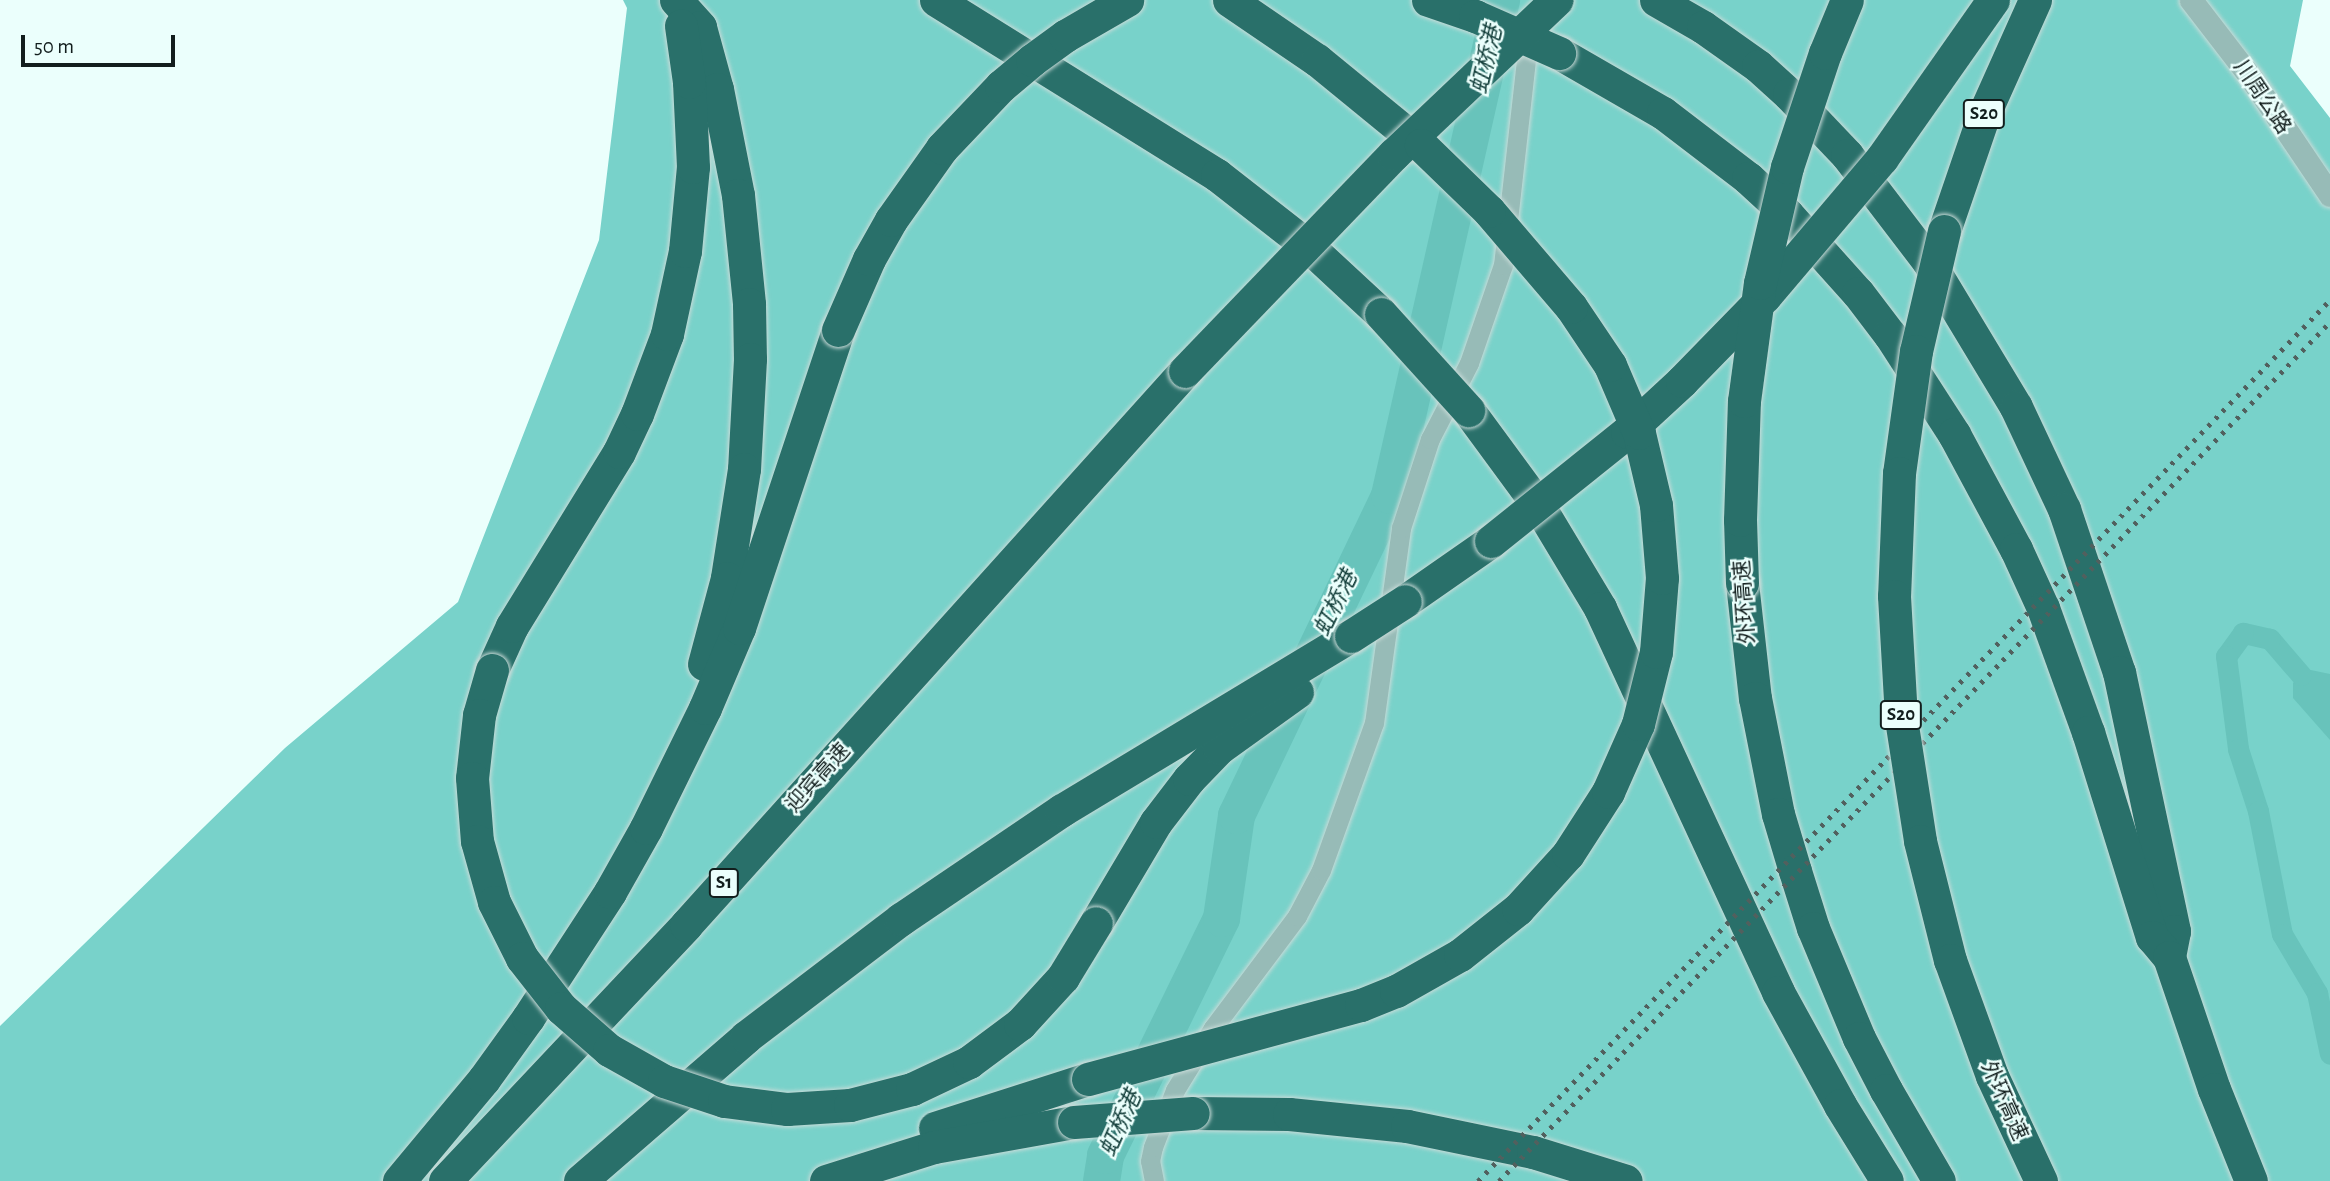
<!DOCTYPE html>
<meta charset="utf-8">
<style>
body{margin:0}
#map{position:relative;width:2330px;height:1181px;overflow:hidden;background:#ebfffc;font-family:"Alegreya Sans","Noto Sans SC",sans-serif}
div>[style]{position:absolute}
.forest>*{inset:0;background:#78d2ca}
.water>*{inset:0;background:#68c3bb}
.canal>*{height:21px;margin:-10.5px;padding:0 10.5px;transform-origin:10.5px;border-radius:10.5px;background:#68c3bb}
.river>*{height:37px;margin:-18.5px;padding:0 18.5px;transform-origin:18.5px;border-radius:18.5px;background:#68c3bb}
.roads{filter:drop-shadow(0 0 2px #c8dbd8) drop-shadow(0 0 2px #c8dbd8)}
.minor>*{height:19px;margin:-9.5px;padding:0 9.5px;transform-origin:9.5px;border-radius:9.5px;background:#97bbb7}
.tertiary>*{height:23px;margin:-11.5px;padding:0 11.5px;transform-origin:11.5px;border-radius:11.5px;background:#97bbb7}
.motorway>*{height:33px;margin:-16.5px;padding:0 16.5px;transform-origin:16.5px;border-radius:16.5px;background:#29706a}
.rail>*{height:5px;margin-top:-2.5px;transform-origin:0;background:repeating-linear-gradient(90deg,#51605e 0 3.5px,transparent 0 10.5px)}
.bridges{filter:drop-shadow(0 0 2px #c8dbd8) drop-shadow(0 0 2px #c8dbd8)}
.motorway-bridge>*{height:33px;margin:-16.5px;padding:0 16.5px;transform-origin:16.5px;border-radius:16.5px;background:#29706a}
span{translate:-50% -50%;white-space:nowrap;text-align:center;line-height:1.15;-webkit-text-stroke:5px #ebfffc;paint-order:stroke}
.shield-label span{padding:2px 5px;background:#ebfffc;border:2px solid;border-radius:5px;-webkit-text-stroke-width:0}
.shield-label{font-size:19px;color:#121e1d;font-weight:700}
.street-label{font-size:21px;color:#121e1d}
.water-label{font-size:23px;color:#15403c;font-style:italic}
.scale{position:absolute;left:21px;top:35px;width:154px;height:32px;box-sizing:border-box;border:4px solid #121e1d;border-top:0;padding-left:9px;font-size:21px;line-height:24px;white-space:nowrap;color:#121e1d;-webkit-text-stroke:5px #ebfffc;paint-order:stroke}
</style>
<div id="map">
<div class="forest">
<i style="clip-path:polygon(623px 0,2303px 0,2290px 66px,2330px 118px,2330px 1181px,0 1181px,0 1026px,285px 748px,458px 602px,599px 240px,627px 8px)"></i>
</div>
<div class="water">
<i style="clip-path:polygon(2306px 669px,2330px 674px,2330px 740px,2293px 698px,2293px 683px)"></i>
</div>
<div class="canal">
<i style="left:2301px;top:675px;width:48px;rotate:-130.7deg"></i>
<i style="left:2270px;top:639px;width:28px;rotate:-167deg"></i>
<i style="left:2243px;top:633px;width:29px;rotate:126deg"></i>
<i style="left:2226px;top:656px;width:94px;rotate:82.6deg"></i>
<i style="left:2238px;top:749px;width:65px;rotate:72.1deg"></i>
<i style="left:2258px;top:811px;width:125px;rotate:79deg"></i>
<i style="left:2282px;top:934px;width:69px;rotate:59.3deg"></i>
<i style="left:2317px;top:993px;width:62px;rotate:78deg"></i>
</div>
<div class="river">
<i style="left:1101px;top:1181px;width:26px;rotate:-81deg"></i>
<i style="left:1105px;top:1155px;width:264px;rotate:-63.9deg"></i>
<i style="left:1221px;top:918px;width:104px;rotate:-81.7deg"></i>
<i style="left:1236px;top:815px;width:355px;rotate:-64.4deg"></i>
<i style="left:1389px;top:495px;width:508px;rotate:-77.25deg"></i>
</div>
<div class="roads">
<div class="minor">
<i style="left:1154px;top:1181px;width:20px;rotate:-101deg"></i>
<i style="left:1150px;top:1161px;width:14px;rotate:-78deg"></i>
<i style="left:1153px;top:1147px;width:61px;rotate:-68.9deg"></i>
<i style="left:1175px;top:1090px;width:73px;rotate:-58.5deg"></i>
<i style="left:1213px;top:1028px;width:140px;rotate:-53.1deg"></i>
<i style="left:1297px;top:916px;width:52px;rotate:-62.4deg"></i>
<i style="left:1321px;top:870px;width:156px;rotate:-70.2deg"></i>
<i style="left:1374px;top:723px;width:197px;rotate:-82.1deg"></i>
<i style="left:1401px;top:528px;width:94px;rotate:-72deg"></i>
<i style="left:1430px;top:439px;width:85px;rotate:-62.8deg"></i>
<i style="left:1469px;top:363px;width:104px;rotate:-70.9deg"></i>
<i style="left:1503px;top:265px;width:234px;rotate:-83.6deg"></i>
</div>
<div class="tertiary">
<i style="left:2191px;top:0;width:98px;rotate:52.4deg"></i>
<i style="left:2251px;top:78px;width:141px;rotate:56deg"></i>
</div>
<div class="motorway">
<i style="left:676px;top:0;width:36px;rotate:48deg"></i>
<i style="left:700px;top:27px;width:64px;rotate:74.7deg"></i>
<i style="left:717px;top:89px;width:108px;rotate:78.8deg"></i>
<i style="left:738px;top:195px;width:110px;rotate:84.2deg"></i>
<i style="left:749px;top:304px;width:55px;rotate:89deg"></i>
<i style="left:750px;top:359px;width:110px;rotate:93.1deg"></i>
<i style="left:744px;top:469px;width:110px;rotate:98.9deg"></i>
<i style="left:727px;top:578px;width:89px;rotate:105deg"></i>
<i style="left:936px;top:0;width:331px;rotate:31.9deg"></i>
<i style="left:1217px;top:175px;width:117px;rotate:38deg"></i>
<i style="left:1309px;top:247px;width:98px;rotate:42.9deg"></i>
<i style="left:1229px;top:0;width:107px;rotate:34.3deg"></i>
<i style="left:1317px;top:60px;width:134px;rotate:39.3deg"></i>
<i style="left:1656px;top:0;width:54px;rotate:29.9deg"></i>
<i style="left:1703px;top:27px;width:67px;rotate:35.3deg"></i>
<i style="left:1758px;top:66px;width:42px;rotate:42.1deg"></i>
<i style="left:1789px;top:94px;width:84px;rotate:46.4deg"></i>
<i style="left:1847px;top:155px;width:133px;rotate:52.6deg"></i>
<i style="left:1928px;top:261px;width:170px;rotate:58.9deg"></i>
<i style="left:2016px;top:407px;width:113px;rotate:64.8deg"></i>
<i style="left:2064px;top:509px;width:172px;rotate:71.4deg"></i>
<i style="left:2119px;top:672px;width:265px;rotate:78deg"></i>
<i style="left:2174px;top:931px;width:26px;rotate:101deg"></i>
<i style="left:1559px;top:53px;width:120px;rotate:30deg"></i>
<i style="left:1663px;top:113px;width:107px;rotate:37.4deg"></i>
<i style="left:1748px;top:178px;width:53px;rotate:42.7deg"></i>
<i style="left:1787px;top:214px;width:106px;rotate:48.1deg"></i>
<i style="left:1858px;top:293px;width:53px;rotate:52.7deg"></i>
<i style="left:1890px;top:335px;width:118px;rotate:57.1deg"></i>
<i style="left:1954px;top:434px;width:131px;rotate:61.7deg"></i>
<i style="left:2016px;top:549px;width:65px;rotate:65.4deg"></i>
<i style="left:2043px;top:608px;width:132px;rotate:70.1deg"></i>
<i style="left:2088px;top:732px;width:215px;rotate:72.7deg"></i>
<i style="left:2152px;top:937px;width:26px;rotate:50deg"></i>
<i style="left:2169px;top:957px;width:139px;rotate:71.2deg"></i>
<i style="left:2214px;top:1089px;width:99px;rotate:68.1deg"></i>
<i style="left:1944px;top:231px;width:124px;rotate:-71.1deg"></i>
<i style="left:1984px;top:114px;width:125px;rotate:-65.9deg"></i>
<i style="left:1468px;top:410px;width:122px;rotate:53.7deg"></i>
<i style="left:1540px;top:508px;width:117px;rotate:59deg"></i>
<i style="left:1600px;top:608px;width:423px;rotate:65.1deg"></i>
<i style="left:1778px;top:992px;width:129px;rotate:61.2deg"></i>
<i style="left:1840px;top:1105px;width:89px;rotate:58.3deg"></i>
<i style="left:1742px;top:583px;width:116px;rotate:83.6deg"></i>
<i style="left:1755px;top:698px;width:118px;rotate:78.8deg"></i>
<i style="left:1778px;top:814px;width:59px;rotate:73.4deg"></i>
<i style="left:1795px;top:871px;width:60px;rotate:72.5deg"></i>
<i style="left:1813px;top:928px;width:119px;rotate:67.3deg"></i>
<i style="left:1859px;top:1038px;width:59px;rotate:62.6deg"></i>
<i style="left:1886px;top:1090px;width:105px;rotate:59.8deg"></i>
<i style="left:1405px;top:601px;width:105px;rotate:-34.9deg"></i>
<i style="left:492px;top:670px;width:48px;rotate:-65.6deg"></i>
<i style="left:512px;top:626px;width:204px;rotate:-58.4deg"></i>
<i style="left:619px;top:452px;width:42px;rotate:-64.7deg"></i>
<i style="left:637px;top:414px;width:85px;rotate:-69.4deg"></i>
<i style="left:667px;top:334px;width:85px;rotate:-77.8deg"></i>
<i style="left:685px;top:251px;width:84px;rotate:-84.6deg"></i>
<i style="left:693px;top:167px;width:85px;rotate:-92.7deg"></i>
<i style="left:689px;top:82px;width:57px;rotate:-98.1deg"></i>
<i style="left:1096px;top:923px;width:117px;rotate:-59.3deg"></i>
<i style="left:1156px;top:822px;width:54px;rotate:-52.5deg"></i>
<i style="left:1189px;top:779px;width:43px;rotate:-45.9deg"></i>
<i style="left:1219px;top:748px;width:96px;rotate:-35.7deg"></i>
<i style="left:1193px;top:1113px;width:96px;rotate:0.6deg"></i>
<i style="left:1289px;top:1114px;width:119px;rotate:5.8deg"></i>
<i style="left:1407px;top:1126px;width:129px;rotate:11.7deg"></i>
<i style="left:1533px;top:1152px;width:97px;rotate:17.3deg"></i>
<i style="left:935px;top:1128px;width:161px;rotate:-17.8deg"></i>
<i style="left:399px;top:1181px;width:133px;rotate:-50.2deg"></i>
<i style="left:484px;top:1079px;width:75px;rotate:-54.2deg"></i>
<i style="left:528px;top:1018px;width:150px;rotate:-56.9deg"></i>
<i style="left:610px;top:892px;width:73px;rotate:-60.6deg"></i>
<i style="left:646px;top:828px;width:134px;rotate:-63.8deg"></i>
<i style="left:705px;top:708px;width:87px;rotate:-67deg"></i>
<i style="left:739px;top:628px;width:314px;rotate:-71.6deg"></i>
<i style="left:445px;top:1181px;width:352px;rotate:-46.7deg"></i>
<i style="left:686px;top:925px;width:746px;rotate:-47.99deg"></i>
<i style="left:580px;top:1181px;width:220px;rotate:-40.9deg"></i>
<i style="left:746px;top:1037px;width:195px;rotate:-37.3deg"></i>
<i style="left:901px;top:919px;width:194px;rotate:-34.1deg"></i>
<i style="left:1062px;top:810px;width:337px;rotate:-31.1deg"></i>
<i style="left:826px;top:1181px;width:113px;rotate:-17.5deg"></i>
<i style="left:934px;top:1147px;width:142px;rotate:-10.1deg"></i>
</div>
</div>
<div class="rail">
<i style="left:1478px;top:1181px;width:1226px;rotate:-45.96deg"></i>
<i style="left:1499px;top:1181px;width:1195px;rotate:-45.95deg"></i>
</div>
<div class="bridges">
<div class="motorway-bridge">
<i style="left:1428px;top:0;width:50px;rotate:18.8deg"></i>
<i style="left:1475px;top:16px;width:92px;rotate:23.8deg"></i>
<i style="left:1944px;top:231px;width:123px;rotate:103.1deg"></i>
<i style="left:1916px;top:351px;width:123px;rotate:97.9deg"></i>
<i style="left:1899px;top:473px;width:123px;rotate:92.3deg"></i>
<i style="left:1894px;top:596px;width:123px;rotate:86.7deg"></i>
<i style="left:1901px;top:719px;width:123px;rotate:81.1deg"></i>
<i style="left:1920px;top:841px;width:123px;rotate:75.9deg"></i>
<i style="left:1950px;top:960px;width:123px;rotate:70.1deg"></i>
<i style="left:1992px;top:1076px;width:116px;rotate:65deg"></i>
<i style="left:1381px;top:314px;width:130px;rotate:47.8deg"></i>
<i style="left:838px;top:330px;width:77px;rotate:-66.4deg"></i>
<i style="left:869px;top:259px;width:45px;rotate:-60.6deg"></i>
<i style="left:891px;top:220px;width:88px;rotate:-54.7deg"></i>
<i style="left:942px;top:148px;width:86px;rotate:-46.4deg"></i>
<i style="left:1001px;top:86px;width:40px;rotate:-40deg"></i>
<i style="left:1032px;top:60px;width:41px;rotate:-36deg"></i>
<i style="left:1065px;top:36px;width:72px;rotate:-30.1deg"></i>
<i style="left:1185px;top:371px;width:301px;rotate:-46.1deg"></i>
<i style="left:1394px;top:154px;width:224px;rotate:-43.5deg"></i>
<i style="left:1491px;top:541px;width:174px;rotate:-38.7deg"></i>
<i style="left:1627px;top:432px;width:75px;rotate:-42.8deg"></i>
<i style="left:1682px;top:381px;width:119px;rotate:-45.7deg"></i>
<i style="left:1765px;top:296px;width:181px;rotate:-49.7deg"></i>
<i style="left:1882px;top:158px;width:193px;rotate:-54.9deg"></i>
<i style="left:1742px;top:583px;width:63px;rotate:-91.8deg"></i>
<i style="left:1740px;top:520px;width:119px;rotate:-88.1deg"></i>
<i style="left:1744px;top:401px;width:119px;rotate:-82.3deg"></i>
<i style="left:1760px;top:283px;width:119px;rotate:-76.9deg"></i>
<i style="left:1787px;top:167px;width:120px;rotate:-71.6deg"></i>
<i style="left:1825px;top:53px;width:57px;rotate:-67.5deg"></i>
<i style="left:1351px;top:636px;width:64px;rotate:-32.9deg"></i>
<i style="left:492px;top:670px;width:47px;rotate:106.1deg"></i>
<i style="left:479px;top:715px;width:63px;rotate:96.3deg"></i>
<i style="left:472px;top:778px;width:63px;rotate:85.5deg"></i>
<i style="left:477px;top:841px;width:63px;rotate:74.4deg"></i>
<i style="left:494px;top:902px;width:63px;rotate:63.4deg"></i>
<i style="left:522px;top:958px;width:63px;rotate:52deg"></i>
<i style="left:561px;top:1008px;width:64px;rotate:41.2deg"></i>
<i style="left:609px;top:1050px;width:63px;rotate:29.4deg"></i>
<i style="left:664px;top:1081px;width:63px;rotate:18.4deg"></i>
<i style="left:724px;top:1101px;width:64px;rotate:7.2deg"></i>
<i style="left:787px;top:1109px;width:63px;rotate:-3.6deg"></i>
<i style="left:850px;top:1105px;width:64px;rotate:-14.5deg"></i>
<i style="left:912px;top:1089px;width:63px;rotate:-25.3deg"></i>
<i style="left:969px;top:1062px;width:64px;rotate:-36.7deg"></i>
<i style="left:1020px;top:1024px;width:64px;rotate:-47.5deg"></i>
<i style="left:1063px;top:977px;width:63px;rotate:-58.6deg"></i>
<i style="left:1088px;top:1079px;width:283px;rotate:-15.2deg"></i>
<i style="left:1361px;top:1005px;width:38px;rotate:-22deg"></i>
<i style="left:1396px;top:991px;width:73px;rotate:-29.4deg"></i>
<i style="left:1460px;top:955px;width:74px;rotate:-38.4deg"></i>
<i style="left:1518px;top:909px;width:74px;rotate:-47.7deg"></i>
<i style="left:1568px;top:854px;width:74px;rotate:-57.2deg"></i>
<i style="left:1608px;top:792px;width:74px;rotate:-66.2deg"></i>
<i style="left:1638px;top:724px;width:74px;rotate:-76deg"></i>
<i style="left:1656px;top:652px;width:74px;rotate:-85.4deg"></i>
<i style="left:1662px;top:578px;width:73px;rotate:-94.7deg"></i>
<i style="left:1656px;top:505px;width:74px;rotate:-103.3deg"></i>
<i style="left:1639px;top:433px;width:74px;rotate:-113.1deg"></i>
<i style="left:1610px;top:365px;width:70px;rotate:-123.9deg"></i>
<i style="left:1571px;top:307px;width:126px;rotate:-130.5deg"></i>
<i style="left:1489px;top:211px;width:95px;rotate:-135.9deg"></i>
<i style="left:1074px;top:1122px;width:119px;rotate:-4.3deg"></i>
</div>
</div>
<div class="shield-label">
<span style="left:1984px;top:114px">S20</span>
<span style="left:1901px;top:715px">S20</span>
<span style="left:724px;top:883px">S1</span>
</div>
<div class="street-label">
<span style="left:2262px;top:97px;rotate:56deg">川周公路</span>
<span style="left:1745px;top:602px;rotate:-94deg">外环高速</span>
<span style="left:818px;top:778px;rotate:-48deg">迎宾高速</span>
<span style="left:2004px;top:1101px;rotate:66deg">外环高速</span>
</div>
<div class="water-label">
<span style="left:1488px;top:60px;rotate:-77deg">虹桥港</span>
<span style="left:1337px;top:604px;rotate:-64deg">虹桥港</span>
<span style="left:1122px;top:1124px;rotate:-66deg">虹桥港</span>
</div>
<div class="scale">50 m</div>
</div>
